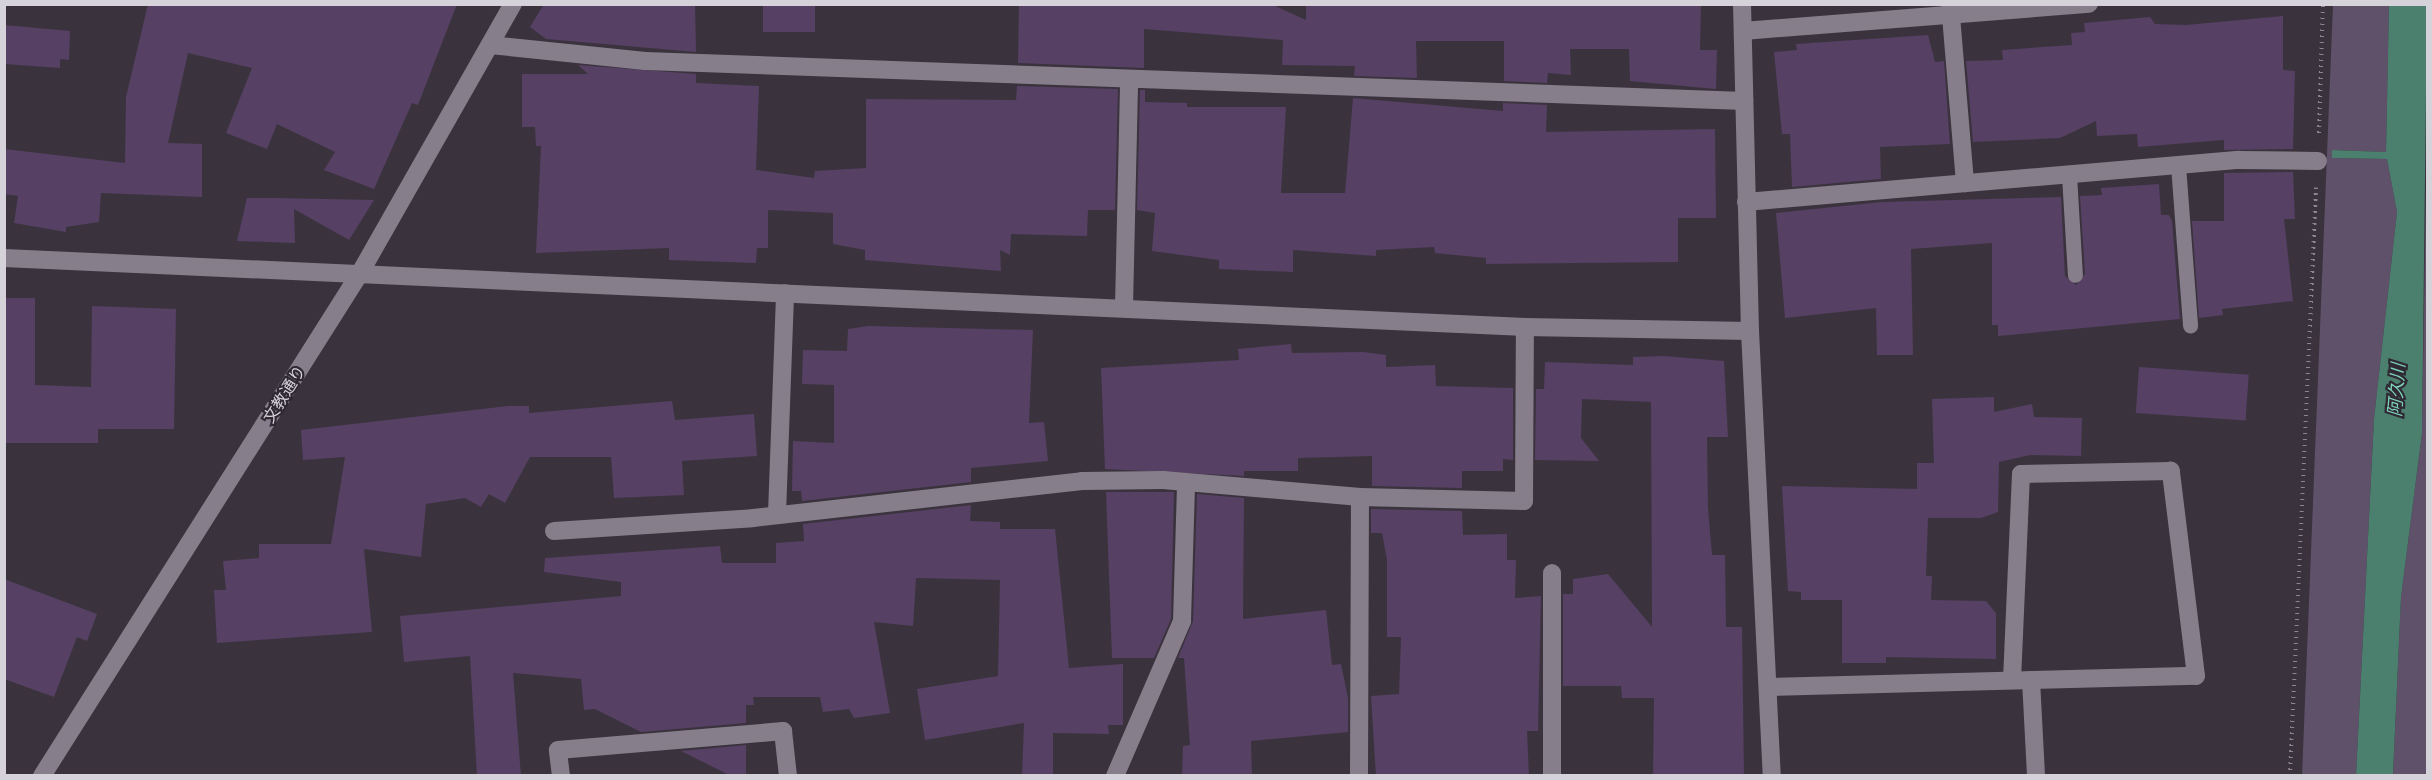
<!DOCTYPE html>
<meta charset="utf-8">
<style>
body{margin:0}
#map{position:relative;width:2432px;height:780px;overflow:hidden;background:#3a333e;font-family:"IBM Plex Sans","Noto Sans JP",sans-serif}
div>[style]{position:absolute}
.green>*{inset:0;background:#60516a}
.water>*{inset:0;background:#4b806f}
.building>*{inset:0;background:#564063;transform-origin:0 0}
.path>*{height:4px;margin-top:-2px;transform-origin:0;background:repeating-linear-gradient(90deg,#8b868f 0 1.5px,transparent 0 6px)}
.lane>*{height:15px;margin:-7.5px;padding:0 7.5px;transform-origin:7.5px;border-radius:7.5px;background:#867f8b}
.street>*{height:18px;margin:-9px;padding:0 9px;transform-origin:9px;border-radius:9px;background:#867f8b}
.secondary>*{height:18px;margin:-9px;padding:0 9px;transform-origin:9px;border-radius:9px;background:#867f8b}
span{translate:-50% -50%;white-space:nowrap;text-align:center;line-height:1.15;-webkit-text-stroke:4.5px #2f2934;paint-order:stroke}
.street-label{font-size:16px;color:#d6d2d9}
.water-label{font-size:18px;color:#7dd3b8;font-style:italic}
.frame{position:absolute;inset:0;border:6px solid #d6d2d9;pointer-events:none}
</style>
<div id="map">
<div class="green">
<i style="clip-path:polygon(2333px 5px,2389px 5px,2386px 152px,2332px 150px,2333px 158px,2387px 159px,2397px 212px,2374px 419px,2356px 775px,2302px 776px)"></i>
<i style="clip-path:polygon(2427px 127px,2427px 775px,2393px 776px,2401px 597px,2422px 433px)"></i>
</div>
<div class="water">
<i style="clip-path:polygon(2389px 5px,2427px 5px,2422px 433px,2401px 597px,2393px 775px,2356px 776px,2374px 419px,2397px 212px,2387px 159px,2332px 158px,2332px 150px,2386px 152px)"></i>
</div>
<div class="building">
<i style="clip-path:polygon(148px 4px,457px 4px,418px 105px,412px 103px,374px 189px,324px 170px,335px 152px,277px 124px,267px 149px,226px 133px,252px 68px,188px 53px,168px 143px,202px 144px,202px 197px,101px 193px,99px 222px,66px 227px,66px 232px,14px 223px,18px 196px,4px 194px,4px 149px,125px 163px,126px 97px)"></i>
<i style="clip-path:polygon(544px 4px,695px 4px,696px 52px,546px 39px,530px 27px)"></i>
<i style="left:763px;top:4px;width:52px;height:28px"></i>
<i style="clip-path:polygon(1019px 4px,1271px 4px,1306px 20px,1306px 4px,1701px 4px,1700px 50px,1717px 50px,1716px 89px,1630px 81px,1629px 49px,1570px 49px,1571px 75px,1548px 73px,1547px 83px,1504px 81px,1504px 41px,1416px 41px,1417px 78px,1354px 76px,1355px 66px,1282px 65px,1283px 40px,1144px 29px,1144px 68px,1018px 63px)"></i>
<i style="clip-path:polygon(2283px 16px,2283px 70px,2295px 71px,2293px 149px,2224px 150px,2224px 140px,2138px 147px,2137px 134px,2097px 136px,2096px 121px,2060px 138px,1973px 142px,1966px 61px,2003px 60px,2002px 50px,2072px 45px,2071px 33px,2085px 32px,2084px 23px,2150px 17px,2155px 24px,2186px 25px)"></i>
<i style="clip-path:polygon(4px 25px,70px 31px,69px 60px,60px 59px,60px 68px,4px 64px)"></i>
<i style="clip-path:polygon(1928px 35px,1935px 62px,1944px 61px,1950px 144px,1880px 147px,1881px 179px,1792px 187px,1790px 134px,1782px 134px,1774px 52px,1797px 50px,1796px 44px)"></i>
<i style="clip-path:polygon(578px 65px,696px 74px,696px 83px,759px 86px,756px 170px,814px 178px,815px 171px,866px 168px,866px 99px,1016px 100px,1017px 86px,1118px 89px,1115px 210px,1088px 210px,1087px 236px,1011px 234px,1010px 255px,1000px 250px,1001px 271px,865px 260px,865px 250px,833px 244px,833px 213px,768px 210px,768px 248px,757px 248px,756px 263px,669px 260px,669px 248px,536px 253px,541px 146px,536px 146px,535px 127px,522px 127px,522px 74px,588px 74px)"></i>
<i style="clip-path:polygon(1140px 90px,1145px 90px,1145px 102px,1187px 103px,1187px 107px,1286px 107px,1281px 193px,1345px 193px,1353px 98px,1503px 111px,1503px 103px,1547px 105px,1546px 132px,1715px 129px,1716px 218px,1678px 218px,1678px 262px,1486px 264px,1486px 258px,1435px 253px,1434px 247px,1376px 250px,1376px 256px,1293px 250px,1293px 272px,1219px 269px,1219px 260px,1152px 251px,1155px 213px,1137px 210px)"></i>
<i style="clip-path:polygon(2293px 172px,2295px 219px,2284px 219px,2293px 301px,2222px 309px,2223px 315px,2199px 318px,2192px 221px,2224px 221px,2224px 173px)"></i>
<i style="clip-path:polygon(2159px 184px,2161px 215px,2169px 215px,2172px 221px,2180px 319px,1998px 336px,1998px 325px,1992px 325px,1992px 243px,1911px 249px,1913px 355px,1877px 355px,1876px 308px,1785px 318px,1776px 213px,1882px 202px,2061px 197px,2065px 276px,2076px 285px,2085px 274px,2080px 196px,2102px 195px,2101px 188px)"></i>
<i style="clip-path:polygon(247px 198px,275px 198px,374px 200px,349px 240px,294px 209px,295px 243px,237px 241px)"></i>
<i style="clip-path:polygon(4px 298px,35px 298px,35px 385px,91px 387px,92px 306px,176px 309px,174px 429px,98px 429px,98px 443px,4px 443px)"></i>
<i style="clip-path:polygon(868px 326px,1033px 330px,1029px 423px,1044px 422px,1048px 461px,971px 468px,971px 482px,802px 501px,801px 491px,792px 491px,793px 441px,834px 443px,834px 385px,802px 384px,803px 350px,847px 351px,848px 329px)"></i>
<i style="clip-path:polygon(1291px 344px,1292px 353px,1363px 352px,1386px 355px,1386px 367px,1435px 365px,1436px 386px,1513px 388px,1513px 460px,1503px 459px,1503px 471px,1462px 471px,1462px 488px,1372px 486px,1372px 456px,1298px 458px,1298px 471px,1244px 471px,1244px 476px,1105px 469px,1101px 368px,1239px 360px,1238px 349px)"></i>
<i style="clip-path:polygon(1664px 356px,1724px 361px,1728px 437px,1707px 437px,1708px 508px,1712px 555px,1725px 555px,1726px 627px,1742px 627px,1744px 776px,1653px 776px,1654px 698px,1622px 698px,1621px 686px,1563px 686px,1563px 594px,1573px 594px,1573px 579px,1608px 574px,1652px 627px,1651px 402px,1582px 399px,1581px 438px,1599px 461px,1535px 460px,1536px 389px,1544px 389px,1545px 362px,1633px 365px,1633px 357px)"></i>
<i style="left:2139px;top:367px;width:110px;height:46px;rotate:4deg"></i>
<i style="clip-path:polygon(1994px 397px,1994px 412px,2032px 404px,2034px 417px,2082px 418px,2081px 456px,2030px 455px,1999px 462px,1998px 512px,1981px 518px,1928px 518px,1926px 576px,1932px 576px,1931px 600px,1986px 601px,1996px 613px,1996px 659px,1886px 657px,1886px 663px,1842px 663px,1842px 600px,1801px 600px,1801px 592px,1788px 591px,1782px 486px,1917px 489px,1917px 463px,1934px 463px,1932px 399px)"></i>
<i style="clip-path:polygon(672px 401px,675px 420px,754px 414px,757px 456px,682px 461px,684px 495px,614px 498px,611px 457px,530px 457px,505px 503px,489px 494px,481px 507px,465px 498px,426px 504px,421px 557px,364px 549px,372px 632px,217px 643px,214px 590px,226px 590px,223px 561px,259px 558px,259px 544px,331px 544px,345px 457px,303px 460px,301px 430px,508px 406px,529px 406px,529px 413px)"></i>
<i style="clip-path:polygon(1106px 492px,1174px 492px,1171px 619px,1154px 658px,1112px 658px)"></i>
<i style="clip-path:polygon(1197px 494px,1244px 498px,1243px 619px,1326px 610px,1332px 665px,1341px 664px,1348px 698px,1348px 732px,1251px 741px,1252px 776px,1182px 776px,1183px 746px,1190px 745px,1184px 658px,1178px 658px,1193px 621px)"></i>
<i style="clip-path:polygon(971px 505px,970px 521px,1000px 522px,1000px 529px,1055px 529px,1069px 668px,1123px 664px,1123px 725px,1108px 725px,1109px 734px,1053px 733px,1053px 776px,1022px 776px,1024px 723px,925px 740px,917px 689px,998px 676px,1000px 580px,916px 578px,913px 626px,874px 622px,890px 713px,854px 718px,849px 709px,823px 712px,820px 697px,753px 697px,754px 705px,746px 705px,746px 723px,641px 732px,595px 709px,584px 710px,581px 679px,513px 673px,521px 776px,477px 776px,470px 656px,404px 662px,400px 616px,621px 596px,621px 582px,544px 572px,545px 558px,720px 546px,722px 563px,776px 563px,776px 543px,804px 541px,803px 524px)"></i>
<i style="clip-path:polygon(1371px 509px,1462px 511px,1463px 535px,1507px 534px,1507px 560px,1516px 560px,1515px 598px,1541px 596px,1538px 731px,1527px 731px,1529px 776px,1376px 776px,1371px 696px,1399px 694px,1401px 637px,1387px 637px,1387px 560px,1382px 533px,1371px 533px)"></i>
<i style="clip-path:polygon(4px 579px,97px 614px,87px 641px,77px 637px,54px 697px,4px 679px)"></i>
<i style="clip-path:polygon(746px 745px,746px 776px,731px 776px,681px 751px)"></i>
</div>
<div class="path">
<i style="left:2319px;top:133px;width:129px;rotate:-88.2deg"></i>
<i style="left:2290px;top:776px;width:589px;rotate:-87.47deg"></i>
</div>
<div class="lane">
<i style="left:2178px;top:165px;width:161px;rotate:85.7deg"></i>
<i style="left:2069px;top:175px;width:100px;rotate:86.6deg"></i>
</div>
<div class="street">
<i style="left:1950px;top:4px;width:180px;rotate:85.2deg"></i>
<i style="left:1743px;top:31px;width:347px;rotate:-4.5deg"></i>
<i style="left:490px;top:45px;width:156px;rotate:5.9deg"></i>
<i style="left:645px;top:61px;width:1100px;rotate:2.08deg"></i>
<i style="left:1746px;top:202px;width:495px;rotate:-4.9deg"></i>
<i style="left:2239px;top:160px;width:79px;rotate:0.7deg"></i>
<i style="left:1124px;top:307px;width:227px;rotate:-88.7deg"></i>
<i style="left:777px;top:514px;width:221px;rotate:-87.9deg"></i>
<i style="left:554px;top:531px;width:199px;rotate:-3.7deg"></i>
<i style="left:753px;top:518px;width:331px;rotate:-6.4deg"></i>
<i style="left:1082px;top:481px;width:81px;rotate:-0.7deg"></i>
<i style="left:1163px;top:480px;width:198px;rotate:4.9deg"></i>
<i style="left:1360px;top:497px;width:164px;rotate:1.4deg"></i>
<i style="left:1524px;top:501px;width:174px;rotate:-89.7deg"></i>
<i style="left:2031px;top:680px;width:96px;rotate:87deg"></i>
<i style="left:1769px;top:687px;width:427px;rotate:-1.5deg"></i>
<i style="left:2196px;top:676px;width:207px;rotate:-97deg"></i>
<i style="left:2171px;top:471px;width:150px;rotate:178.9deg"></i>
<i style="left:2021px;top:474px;width:206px;rotate:92.5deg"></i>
<i style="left:561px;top:776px;width:26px;rotate:-97deg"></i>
<i style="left:558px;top:750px;width:226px;rotate:-4.8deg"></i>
<i style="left:783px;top:731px;width:45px;rotate:83.7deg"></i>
<i style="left:1115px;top:776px;width:169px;rotate:-66.6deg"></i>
<i style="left:1182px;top:621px;width:138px;rotate:-88.3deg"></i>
<i style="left:1359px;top:776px;width:279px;rotate:-89.8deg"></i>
<i style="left:1552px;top:776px;width:203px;rotate:-90deg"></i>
</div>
<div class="secondary">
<i style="left:1742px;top:4px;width:327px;rotate:88.6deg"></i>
<i style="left:1750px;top:331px;width:446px;rotate:87.2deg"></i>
<i style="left:4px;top:258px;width:1523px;rotate:2.6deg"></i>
<i style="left:1525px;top:327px;width:225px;rotate:1deg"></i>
<i style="left:42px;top:776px;width:595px;rotate:-57.7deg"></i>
<i style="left:360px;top:273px;width:309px;rotate:-60.4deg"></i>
</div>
<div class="street-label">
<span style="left:284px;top:394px;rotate:-58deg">文教通り</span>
</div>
<div class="water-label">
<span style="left:2397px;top:390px;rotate:-86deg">阿久川</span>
</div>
<div class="frame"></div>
</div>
